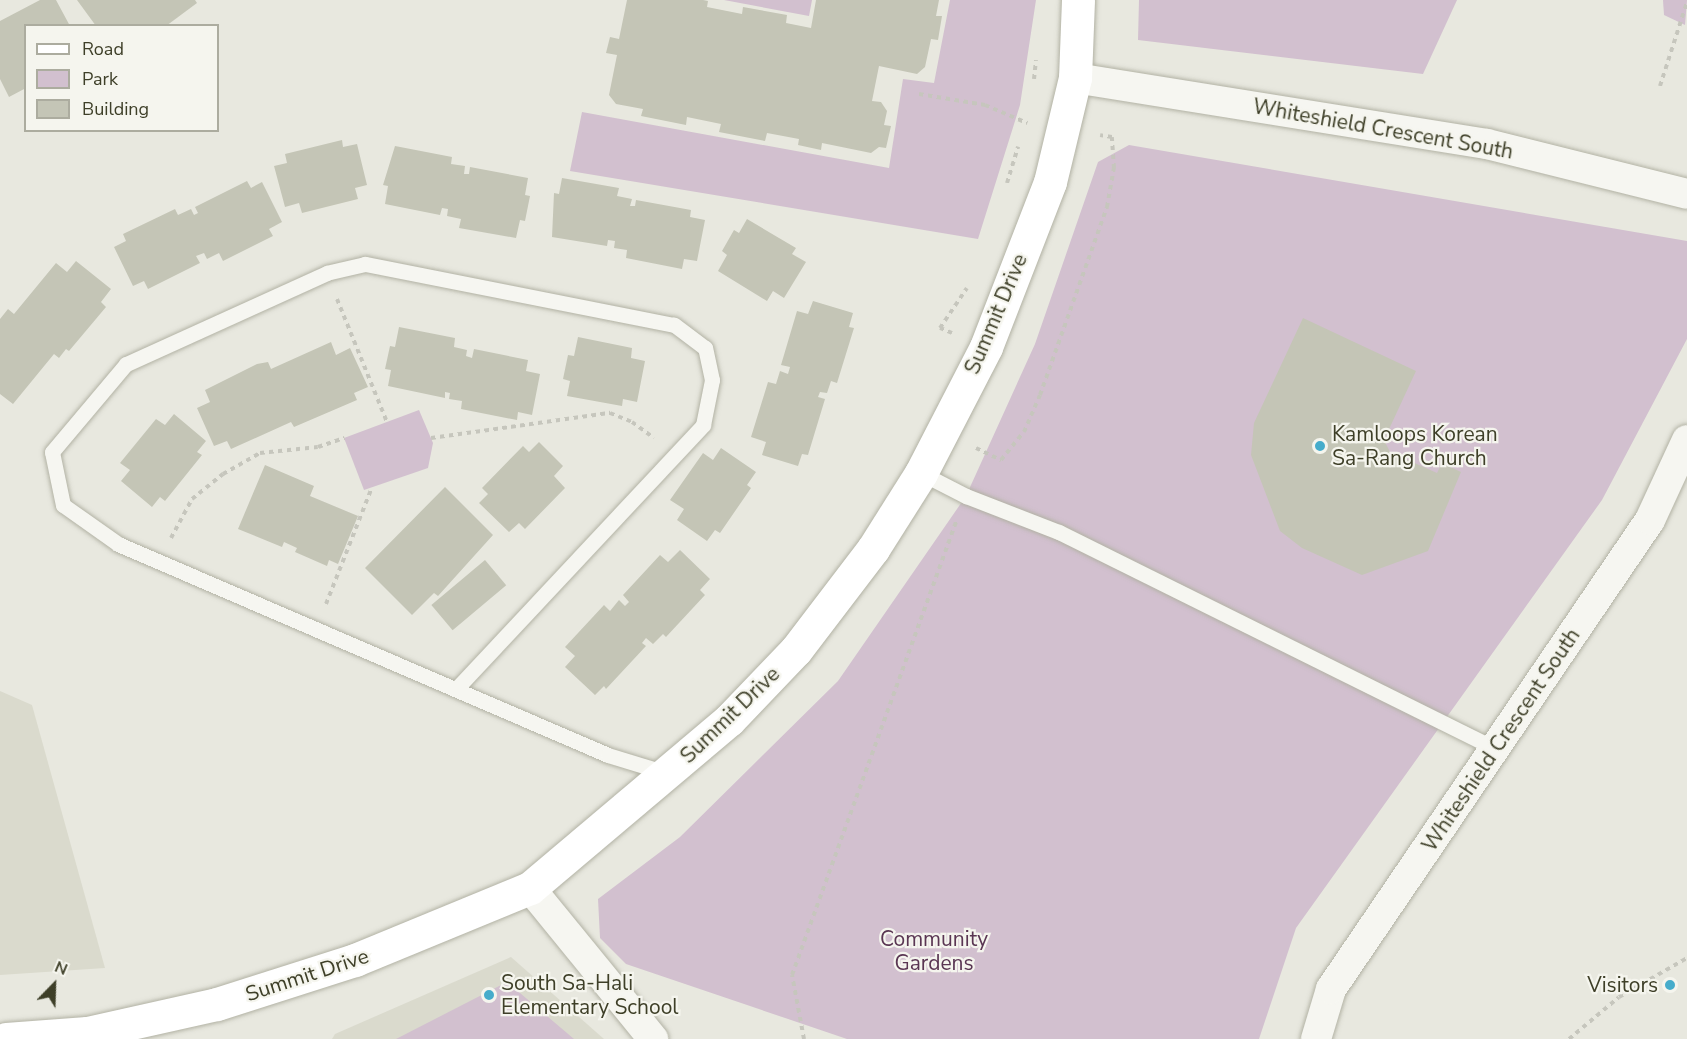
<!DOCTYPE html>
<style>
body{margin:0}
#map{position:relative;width:1687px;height:1039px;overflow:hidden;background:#e8e8df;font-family:"Nunito Sans",sans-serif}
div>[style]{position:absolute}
.built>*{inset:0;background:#dadacd}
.green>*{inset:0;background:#d2c0cf}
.building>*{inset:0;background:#c4c5b6;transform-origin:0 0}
.path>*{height:4px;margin-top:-2px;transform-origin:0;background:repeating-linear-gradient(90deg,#c6c6bd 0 4.5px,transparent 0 9px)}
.roads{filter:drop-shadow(0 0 2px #b2b2a4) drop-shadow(0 0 2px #b2b2a4)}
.lane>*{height:15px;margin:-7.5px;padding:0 7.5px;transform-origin:7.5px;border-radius:7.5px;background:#f6f6f1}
.street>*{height:30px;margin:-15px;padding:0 15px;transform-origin:15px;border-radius:15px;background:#f6f6f1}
.secondary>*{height:33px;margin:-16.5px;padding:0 16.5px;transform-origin:16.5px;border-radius:16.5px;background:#fff}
.dots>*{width:16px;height:16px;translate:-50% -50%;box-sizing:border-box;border:3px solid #f5f5ee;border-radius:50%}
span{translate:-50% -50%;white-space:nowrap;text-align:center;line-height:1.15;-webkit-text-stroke:4.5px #f5f5ee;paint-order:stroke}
.street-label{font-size:21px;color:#3e3f28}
.poi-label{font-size:21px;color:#3e3f28}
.left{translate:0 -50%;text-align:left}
.right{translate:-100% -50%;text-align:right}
.park-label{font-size:21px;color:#5a3653}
.legend{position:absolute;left:24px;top:24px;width:195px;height:108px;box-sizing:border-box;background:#f5f5ee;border:2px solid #acac9f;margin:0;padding:8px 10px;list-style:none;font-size:18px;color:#3e3f28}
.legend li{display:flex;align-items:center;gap:12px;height:30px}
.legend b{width:30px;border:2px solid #acac9f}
.north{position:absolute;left:24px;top:955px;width:60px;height:60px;-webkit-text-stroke:4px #f5f5ee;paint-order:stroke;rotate:23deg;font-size:16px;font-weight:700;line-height:24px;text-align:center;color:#3e3f28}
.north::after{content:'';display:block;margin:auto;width:21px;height:27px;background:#3e3f28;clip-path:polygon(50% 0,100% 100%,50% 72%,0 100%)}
</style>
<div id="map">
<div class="built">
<i style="clip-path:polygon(0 691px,32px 705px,105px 968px,0 975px)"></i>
<i style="clip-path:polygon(511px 957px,604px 1039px,332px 1039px,335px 1034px)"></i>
</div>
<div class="green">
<i style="clip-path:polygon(724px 0,812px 0,809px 16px)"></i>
<i style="clip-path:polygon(950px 0,1036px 0,1020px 105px,978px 239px,570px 171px,582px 112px,889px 168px,903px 79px,934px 83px)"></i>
<i style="clip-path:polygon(1139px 0,1457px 0,1423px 74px,1138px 40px)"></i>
<i style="clip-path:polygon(1663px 0,1687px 0,1685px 25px,1664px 15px)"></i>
<i style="clip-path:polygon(1129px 145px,1687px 241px,1687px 339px,1602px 500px,1296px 928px,1259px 1039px,847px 1039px,626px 964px,600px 938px,598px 899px,680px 837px,838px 681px,966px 496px,1035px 344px,1098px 162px)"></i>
<i style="clip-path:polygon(419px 410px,433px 443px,428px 468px,364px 490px,344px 438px)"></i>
<i style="clip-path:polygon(507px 982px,574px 1039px,396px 1039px)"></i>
</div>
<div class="building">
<i style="clip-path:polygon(40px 0,56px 0,70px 26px,26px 26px,26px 88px,9px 97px,0 79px,0 21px)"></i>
<i style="clip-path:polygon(77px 0,195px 0,197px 3px,166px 26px,96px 26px)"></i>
<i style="clip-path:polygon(627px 0,703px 0,708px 1px,707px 7px,742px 14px,743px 7px,787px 15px,786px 23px,811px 28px,816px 0,939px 0,936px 16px,942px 16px,938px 40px,931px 39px,925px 67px,917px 74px,879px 66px,872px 101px,881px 102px,887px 111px,884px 125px,891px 126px,886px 148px,879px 147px,871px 153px,822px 143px,821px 150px,798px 145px,799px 139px,767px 133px,765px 141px,719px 132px,721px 124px,687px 117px,686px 125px,641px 116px,643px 109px,616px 104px,609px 95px,617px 55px,606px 53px,610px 37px,619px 39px)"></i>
<i style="clip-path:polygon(342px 140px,343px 147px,357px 144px,367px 185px,355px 188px,358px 199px,302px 213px,299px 203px,285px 207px,274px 166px,287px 163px,285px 154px)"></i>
<i style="clip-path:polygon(395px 146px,452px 157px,451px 164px,465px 166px,464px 174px,469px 174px,470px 167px,528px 178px,525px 195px,530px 196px,525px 221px,520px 220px,516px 238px,459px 228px,461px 219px,447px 216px,448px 209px,442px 208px,440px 215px,385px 204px,388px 186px,383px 185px)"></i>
<i style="clip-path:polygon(562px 178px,619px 188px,617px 196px,632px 199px,630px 206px,635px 206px,636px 200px,691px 210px,690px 217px,705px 220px,697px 261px,684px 259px,682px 269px,626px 258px,627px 250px,614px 248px,615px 241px,608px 240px,607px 246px,552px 237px,554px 193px,559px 194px)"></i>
<i style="clip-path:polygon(247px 181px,251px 188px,262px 182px,282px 222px,269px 229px,273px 236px,223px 261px,219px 253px,207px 259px,204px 253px,196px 256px,200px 263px,148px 289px,144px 281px,133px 286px,114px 247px,126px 241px,123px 234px,175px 209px,178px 215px,191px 209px,194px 215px,198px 213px,195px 207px)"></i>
<i style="clip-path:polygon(747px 219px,796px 248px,792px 254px,806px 262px,784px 298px,773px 291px,767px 301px,718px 271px,727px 255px,722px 251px,734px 230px,739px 233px)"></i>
<i style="clip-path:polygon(76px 261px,111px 289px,101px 302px,106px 307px,69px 351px,66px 349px,59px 358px,54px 354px,13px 404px,0 394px,0 319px,8px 309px,14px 314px,56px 263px,67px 272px)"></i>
<i style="clip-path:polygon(813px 301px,853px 313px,849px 327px,854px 328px,837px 383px,831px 381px,827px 393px,820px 392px,818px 397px,825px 399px,808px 455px,802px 454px,798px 466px,762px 455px,766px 442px,751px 437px,768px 382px,776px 384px,780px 371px,788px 374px,790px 367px,781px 365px,797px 311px,808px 314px)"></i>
<i style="clip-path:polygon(1303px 318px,1416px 371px,1384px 440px,1390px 452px,1437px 473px,1442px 463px,1461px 472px,1428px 551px,1362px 575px,1302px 548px,1280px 531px,1251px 455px,1254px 423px)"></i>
<i style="clip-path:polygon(399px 327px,455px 338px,454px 347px,467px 350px,466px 356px,472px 358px,474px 349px,528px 360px,526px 371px,540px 374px,532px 415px,518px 412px,517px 420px,461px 409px,462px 401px,449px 399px,450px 393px,445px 392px,445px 398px,388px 386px,391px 370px,385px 369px,390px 346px,395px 347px)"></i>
<i style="clip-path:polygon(578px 337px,632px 348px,631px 358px,645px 361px,637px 402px,623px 399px,622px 406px,567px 396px,570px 381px,563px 379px,568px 355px,574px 356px)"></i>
<i style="clip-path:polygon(331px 342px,336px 355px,350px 348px,368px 387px,354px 393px,357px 400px,294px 427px,291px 422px,231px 449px,227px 441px,214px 446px,197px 408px,210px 402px,205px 390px,257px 364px,268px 362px,271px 369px)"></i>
<i style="clip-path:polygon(174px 414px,206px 441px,197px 452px,202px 455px,165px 501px,160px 497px,152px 507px,121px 481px,130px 470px,120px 463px,156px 419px,165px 425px)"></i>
<i style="clip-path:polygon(539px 442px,563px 466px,554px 476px,565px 488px,525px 529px,519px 523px,509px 532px,479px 503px,488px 494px,482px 488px,523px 446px,529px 452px)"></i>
<i style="clip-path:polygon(721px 448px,756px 472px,747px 485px,751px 488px,720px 533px,715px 530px,707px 541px,677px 520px,684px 509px,670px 500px,703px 453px,713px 460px)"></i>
<i style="clip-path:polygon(265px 465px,314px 486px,310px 496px,358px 516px,338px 564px,329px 560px,327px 566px,295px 552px,297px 548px,284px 542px,282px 547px,238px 529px)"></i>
<i style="clip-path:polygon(445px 487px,493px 535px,438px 596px,434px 593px,412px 615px,365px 568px)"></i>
<i style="clip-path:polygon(680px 550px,710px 579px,700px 590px,705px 595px,666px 637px,663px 634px,653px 644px,646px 638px,642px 643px,646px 646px,606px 689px,604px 686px,595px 695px,565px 667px,575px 656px,565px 647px,604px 605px,610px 611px,619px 600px,625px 606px,629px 602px,623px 595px,660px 555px,668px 562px)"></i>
<i style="left:485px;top:560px;width:33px;height:70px;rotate:50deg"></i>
</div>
<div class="path">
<i style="left:1034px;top:79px;width:19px;rotate:-84deg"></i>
<i style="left:1660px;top:86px;width:88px;rotate:-72.2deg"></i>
<i style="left:919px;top:94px;width:67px;rotate:9.5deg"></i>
<i style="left:985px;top:105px;width:46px;rotate:23.2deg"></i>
<i style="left:1007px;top:183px;width:38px;rotate:-73deg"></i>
<i style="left:337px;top:299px;width:133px;rotate:67.9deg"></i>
<i style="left:952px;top:333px;width:13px;rotate:-157deg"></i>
<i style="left:940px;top:328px;width:48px;rotate:-56deg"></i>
<i style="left:431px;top:438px;width:181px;rotate:-8deg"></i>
<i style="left:610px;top:413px;width:24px;rotate:22deg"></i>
<i style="left:632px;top:422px;width:27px;rotate:36deg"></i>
<i style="left:976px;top:448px;width:28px;rotate:26deg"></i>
<i style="left:1001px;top:460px;width:36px;rotate:-51deg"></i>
<i style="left:1024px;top:432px;width:40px;rotate:-66.6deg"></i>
<i style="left:1040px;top:395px;width:200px;rotate:-70.4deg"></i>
<i style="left:1107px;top:207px;width:40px;rotate:-80deg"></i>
<i style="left:1114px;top:168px;width:31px;rotate:-94deg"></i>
<i style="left:1112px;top:137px;width:12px;rotate:-171deg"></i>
<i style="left:171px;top:538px;width:44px;rotate:-61.7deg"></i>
<i style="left:192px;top:499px;width:40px;rotate:-39deg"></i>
<i style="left:223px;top:474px;width:43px;rotate:-29.6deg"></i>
<i style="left:260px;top:453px;width:58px;rotate:-5.9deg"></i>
<i style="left:318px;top:447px;width:28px;rotate:-19deg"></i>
<i style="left:326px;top:604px;width:126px;rotate:-68.5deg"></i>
<i style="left:804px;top:1039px;width:65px;rotate:-100.6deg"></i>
<i style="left:792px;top:975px;width:482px;rotate:-70.1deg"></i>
<i style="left:1569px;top:1039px;width:65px;rotate:-40deg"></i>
<i style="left:1619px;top:997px;width:78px;rotate:-29.8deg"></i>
</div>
<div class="roads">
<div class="lane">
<i style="left:921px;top:473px;width:51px;rotate:27.1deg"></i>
<i style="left:966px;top:496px;width:100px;rotate:21.2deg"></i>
<i style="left:1059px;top:532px;width:487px;rotate:26.4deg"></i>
<i style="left:458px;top:687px;width:359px;rotate:-46.9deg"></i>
<i style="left:703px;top:425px;width:46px;rotate:-78.7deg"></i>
<i style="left:712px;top:380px;width:33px;rotate:-102deg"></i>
<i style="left:705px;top:348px;width:39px;rotate:-143deg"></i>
<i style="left:674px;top:325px;width:315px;rotate:-168.8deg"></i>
<i style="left:365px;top:264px;width:39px;rotate:167deg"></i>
<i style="left:327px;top:273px;width:221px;rotate:155.6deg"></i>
<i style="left:126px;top:364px;width:115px;rotate:130.1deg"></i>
<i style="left:52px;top:452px;width:54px;rotate:78.3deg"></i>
<i style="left:63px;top:505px;width:67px;rotate:35.3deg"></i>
<i style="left:118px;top:544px;width:533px;rotate:23.3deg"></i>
<i style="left:608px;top:755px;width:62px;rotate:17deg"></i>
</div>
<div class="street">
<i style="left:1075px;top:78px;width:417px;rotate:9.1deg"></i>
<i style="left:1487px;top:144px;width:206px;rotate:14deg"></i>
<i style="left:530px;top:888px;width:195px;rotate:50.8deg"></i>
<i style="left:1316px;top:1039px;width:52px;rotate:-73.3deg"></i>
<i style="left:1331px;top:989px;width:567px;rotate:-55.78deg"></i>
<i style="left:1650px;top:520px;width:88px;rotate:-65.2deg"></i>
</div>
<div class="secondary">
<i style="left:6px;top:1039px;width:81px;rotate:-4.2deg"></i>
<i style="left:87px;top:1033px;width:133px;rotate:-12.6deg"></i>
<i style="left:217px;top:1004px;width:145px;rotate:-17.7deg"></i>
<i style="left:355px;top:960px;width:189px;rotate:-22.4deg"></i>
<i style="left:530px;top:888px;width:260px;rotate:-40.2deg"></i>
<i style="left:729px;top:720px;width:97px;rotate:-46.3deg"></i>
<i style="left:796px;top:650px;width:127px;rotate:-52.7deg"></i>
<i style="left:873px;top:549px;width:90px;rotate:-57.7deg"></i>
<i style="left:921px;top:473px;width:142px;rotate:-62.7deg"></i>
<i style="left:986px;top:347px;width:177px;rotate:-68.8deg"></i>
<i style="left:1050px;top:182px;width:107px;rotate:-76.5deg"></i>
<i style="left:1075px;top:78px;width:78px;rotate:-87.8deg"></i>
</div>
</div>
<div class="dots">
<i style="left:1320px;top:446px;background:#46accb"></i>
<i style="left:1670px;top:985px;background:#46accb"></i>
<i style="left:489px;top:995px;background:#46accb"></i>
</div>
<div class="street-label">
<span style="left:1383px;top:129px;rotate:10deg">Whiteshield Crescent South</span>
<span style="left:996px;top:314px;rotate:-67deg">Summit Drive</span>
<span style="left:730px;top:715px;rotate:-44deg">Summit Drive</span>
<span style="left:1501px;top:740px;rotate:-56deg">Whiteshield Crescent South</span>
<span style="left:307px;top:975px;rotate:-18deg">Summit Drive</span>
</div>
<div class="poi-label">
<span class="left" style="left:1332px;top:446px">Kamloops Korean<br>Sa-Rang Church</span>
<span class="left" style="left:501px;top:995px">South Sa-Hali<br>Elementary School</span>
<span class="right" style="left:1658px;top:985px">Visitors</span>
</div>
<div class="park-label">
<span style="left:934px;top:951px">Community<br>Gardens</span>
</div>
<ul class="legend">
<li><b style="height:8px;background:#fff"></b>Road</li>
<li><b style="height:16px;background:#d2c0cf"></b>Park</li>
<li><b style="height:16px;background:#c4c5b6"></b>Building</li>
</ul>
<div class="north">N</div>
</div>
